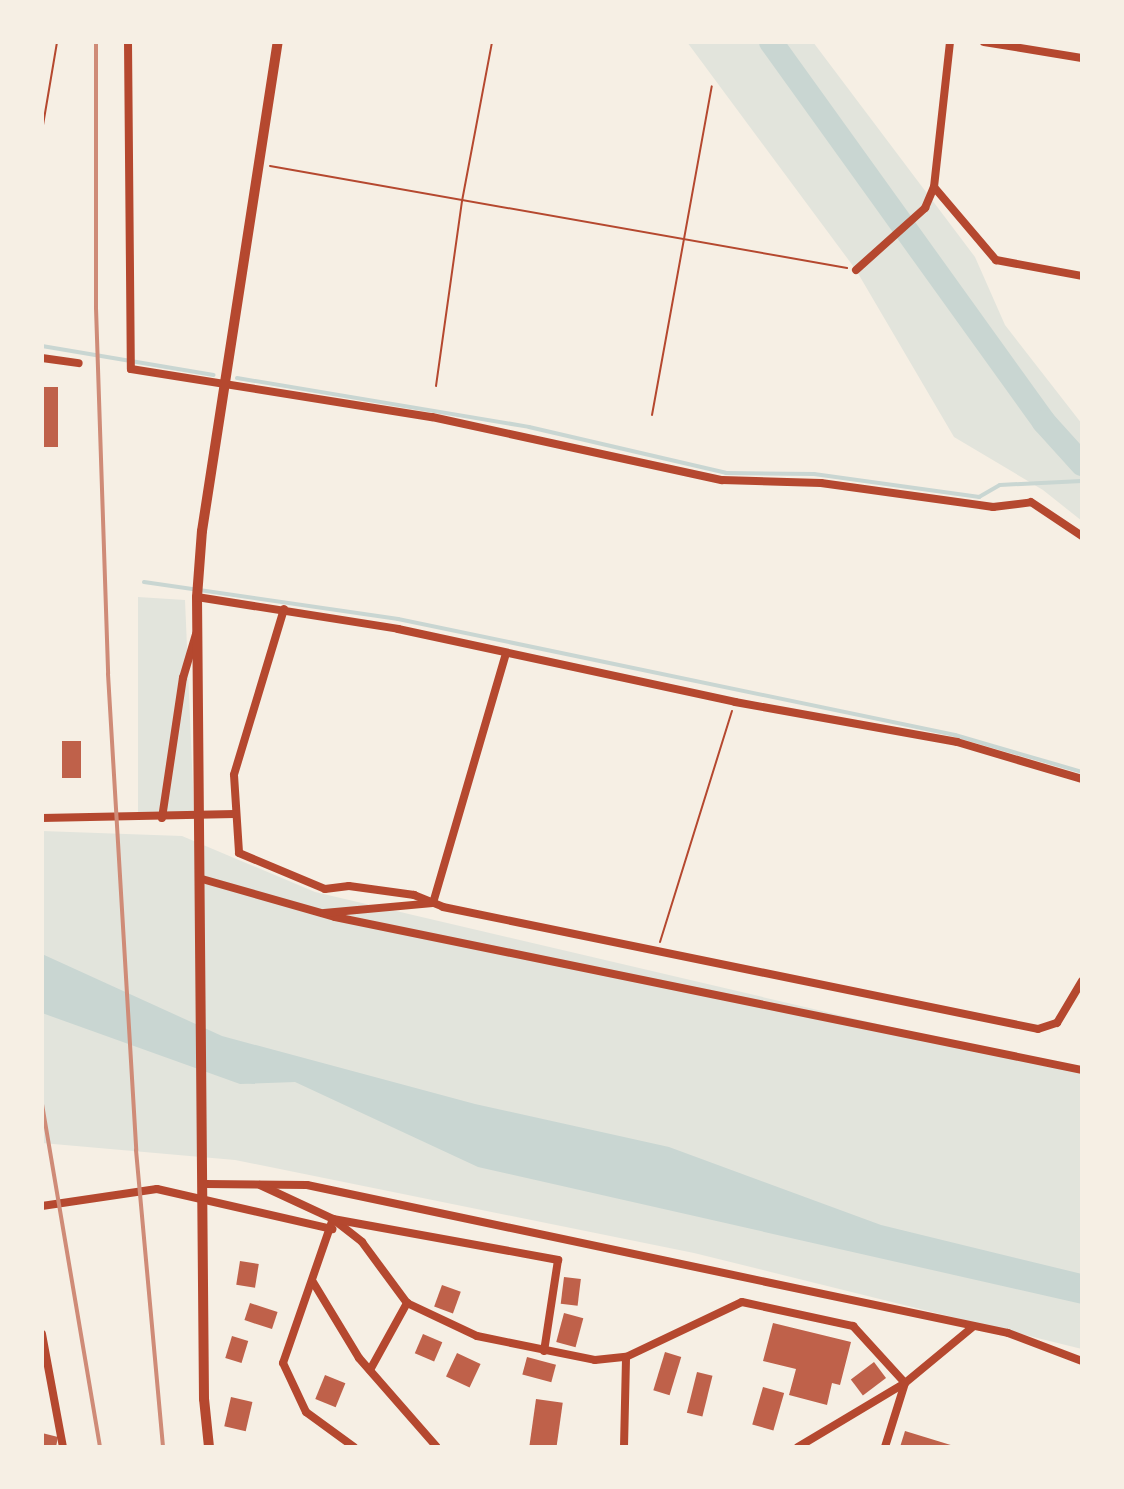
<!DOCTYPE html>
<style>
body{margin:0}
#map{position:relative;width:1124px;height:1489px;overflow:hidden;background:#f6efe4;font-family:"Asap Condensed",sans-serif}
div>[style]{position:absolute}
.green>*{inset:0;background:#e2e4dc}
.water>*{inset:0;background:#c9d6d2}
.stream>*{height:4px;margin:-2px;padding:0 2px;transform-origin:2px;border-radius:2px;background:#c9d6d2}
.river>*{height:24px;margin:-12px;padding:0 12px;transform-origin:12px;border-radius:12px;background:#c9d6d2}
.building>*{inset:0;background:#bf614a;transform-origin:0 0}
.path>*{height:2px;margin:-1px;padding:0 1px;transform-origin:1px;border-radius:1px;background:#b5482f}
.minor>*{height:8px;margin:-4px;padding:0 4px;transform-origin:4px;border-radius:4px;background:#b5482f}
.tertiary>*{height:10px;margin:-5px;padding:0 5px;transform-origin:5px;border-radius:5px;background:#b5482f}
.rail>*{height:4px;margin:-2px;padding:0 2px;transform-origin:2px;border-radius:2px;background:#cf8b77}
span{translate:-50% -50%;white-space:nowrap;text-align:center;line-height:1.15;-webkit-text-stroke:8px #f6efe4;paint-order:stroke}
.frame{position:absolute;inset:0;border:44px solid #f6efe4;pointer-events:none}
</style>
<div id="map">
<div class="green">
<i style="clip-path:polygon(687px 42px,813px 42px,975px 257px,1005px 325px,1082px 424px,1082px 521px,1043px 490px,954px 437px,856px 270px)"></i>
<i style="clip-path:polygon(138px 597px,185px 600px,194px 812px,138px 812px)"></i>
<i style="clip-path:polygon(42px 831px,182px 836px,315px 892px,1082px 1072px,1082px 1349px,694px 1253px,235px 1160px,42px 1143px)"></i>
</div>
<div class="water">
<i style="clip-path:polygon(42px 954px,222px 1036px,475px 1104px,669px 1147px,881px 1225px,1082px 1274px,1082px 1304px,478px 1167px,295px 1082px,240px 1084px,42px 1013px)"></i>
</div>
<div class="stream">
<i style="left:42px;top:346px;width:174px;rotate:9.6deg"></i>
<i style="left:237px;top:378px;width:296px;rotate:9.5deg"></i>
<i style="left:529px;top:427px;width:202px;rotate:13.1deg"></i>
<i style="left:726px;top:473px;width:88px;rotate:0.7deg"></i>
<i style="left:814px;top:474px;width:167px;rotate:7.9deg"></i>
<i style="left:979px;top:497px;width:24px;rotate:-30deg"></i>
<i style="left:1000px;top:485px;width:82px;rotate:-2.8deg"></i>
<i style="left:144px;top:582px;width:257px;rotate:8.3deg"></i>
<i style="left:398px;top:619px;width:569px;rotate:11.76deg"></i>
<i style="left:955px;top:735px;width:132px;rotate:16.2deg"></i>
</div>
<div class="river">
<i style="left:771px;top:42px;width:468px;rotate:54.3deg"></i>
<i style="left:1044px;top:422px;width:57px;rotate:47.9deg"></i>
</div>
<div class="building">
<i style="left:42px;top:387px;width:16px;height:60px"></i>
<i style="left:62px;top:741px;width:19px;height:37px"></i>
<i style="left:240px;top:1261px;width:19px;height:24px;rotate:9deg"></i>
<i style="left:564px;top:1277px;width:17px;height:27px;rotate:7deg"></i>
<i style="left:442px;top:1285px;width:20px;height:23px;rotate:20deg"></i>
<i style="left:250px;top:1303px;width:29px;height:18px;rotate:18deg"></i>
<i style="left:564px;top:1313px;width:20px;height:30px;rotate:15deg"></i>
<i style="clip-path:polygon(773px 1323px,851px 1342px,840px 1385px,832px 1383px,827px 1405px,789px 1395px,796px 1369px,763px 1361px)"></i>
<i style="left:423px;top:1334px;width:21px;height:21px;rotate:23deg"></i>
<i style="left:232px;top:1336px;width:17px;height:23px;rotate:17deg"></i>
<i style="left:665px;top:1352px;width:17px;height:40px;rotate:17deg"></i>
<i style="left:457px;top:1353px;width:26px;height:26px;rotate:25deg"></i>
<i style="left:527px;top:1357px;width:30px;height:18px;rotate:15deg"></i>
<i style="left:874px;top:1362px;width:20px;height:29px;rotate:53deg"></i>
<i style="left:697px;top:1372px;width:16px;height:42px;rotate:14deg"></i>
<i style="left:325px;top:1375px;width:22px;height:26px;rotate:22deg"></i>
<i style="left:763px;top:1387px;width:22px;height:39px;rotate:16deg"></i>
<i style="left:231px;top:1397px;width:22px;height:30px;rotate:13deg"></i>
<i style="left:536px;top:1399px;width:27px;height:49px;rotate:8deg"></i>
<i style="clip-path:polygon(905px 1431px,954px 1446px,954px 1447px,900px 1447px)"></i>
<i style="clip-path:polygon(42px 1433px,58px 1437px,56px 1447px,42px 1447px)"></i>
</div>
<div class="path">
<i style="left:42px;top:131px;width:90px;rotate:-80.4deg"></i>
<i style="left:270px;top:166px;width:586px;rotate:10.02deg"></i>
<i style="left:436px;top:386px;width:187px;rotate:-82deg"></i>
<i style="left:462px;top:201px;width:162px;rotate:-79.3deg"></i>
<i style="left:652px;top:415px;width:334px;rotate:-79.7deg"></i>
<i style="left:660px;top:942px;width:242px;rotate:-72.7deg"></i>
</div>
<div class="minor">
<i style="left:128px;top:42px;width:327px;rotate:89.5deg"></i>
<i style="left:131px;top:369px;width:305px;rotate:9.1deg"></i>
<i style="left:432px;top:417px;width:297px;rotate:12.3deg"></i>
<i style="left:722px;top:480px;width:99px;rotate:1.7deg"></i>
<i style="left:821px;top:483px;width:174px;rotate:7.9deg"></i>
<i style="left:993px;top:507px;width:38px;rotate:-7deg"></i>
<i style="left:1031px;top:502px;width:61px;rotate:33.7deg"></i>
<i style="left:984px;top:42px;width:99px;rotate:9.3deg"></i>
<i style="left:934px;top:187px;width:96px;rotate:49.7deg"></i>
<i style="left:996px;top:260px;width:87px;rotate:10.5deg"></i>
<i style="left:856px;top:270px;width:93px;rotate:-41.9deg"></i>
<i style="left:925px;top:208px;width:23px;rotate:-67deg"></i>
<i style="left:934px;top:187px;width:146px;rotate:-83.7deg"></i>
<i style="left:42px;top:358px;width:37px;rotate:8deg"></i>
<i style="left:197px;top:597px;width:204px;rotate:9deg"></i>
<i style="left:398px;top:629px;width:345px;rotate:12.2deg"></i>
<i style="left:735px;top:702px;width:226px;rotate:10.2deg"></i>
<i style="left:957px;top:742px;width:130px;rotate:16.5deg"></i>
<i style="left:284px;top:609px;width:173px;rotate:106.8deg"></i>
<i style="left:234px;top:775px;width:78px;rotate:86.3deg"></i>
<i style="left:239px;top:853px;width:93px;rotate:22.7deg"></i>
<i style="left:325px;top:889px;width:24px;rotate:-7deg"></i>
<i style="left:349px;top:886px;width:66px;rotate:7.9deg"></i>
<i style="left:414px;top:895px;width:31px;rotate:22deg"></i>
<i style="left:443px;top:907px;width:607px;rotate:11.59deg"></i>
<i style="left:1038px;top:1029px;width:20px;rotate:-18deg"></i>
<i style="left:1057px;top:1023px;width:49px;rotate:-59.2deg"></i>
<i style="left:42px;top:818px;width:193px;rotate:-1.2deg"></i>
<i style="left:162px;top:818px;width:142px;rotate:-81.5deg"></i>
<i style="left:183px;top:678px;width:46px;rotate:-73.5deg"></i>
<i style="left:202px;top:879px;width:138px;rotate:15.9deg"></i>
<i style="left:335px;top:917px;width:763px;rotate:11.58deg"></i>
<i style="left:324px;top:913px;width:109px;rotate:-5.2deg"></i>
<i style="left:433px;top:903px;width:259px;rotate:-73.7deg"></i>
<i style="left:205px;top:1184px;width:102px;rotate:0.6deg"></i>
<i style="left:307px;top:1185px;width:716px;rotate:11.92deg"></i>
<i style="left:1008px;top:1333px;width:79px;rotate:20.7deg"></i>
<i style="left:260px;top:1185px;width:81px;rotate:25deg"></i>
<i style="left:333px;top:1219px;width:37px;rotate:38deg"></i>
<i style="left:362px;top:1242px;width:76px;rotate:53.6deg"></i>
<i style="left:407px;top:1303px;width:77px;rotate:25.2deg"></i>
<i style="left:477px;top:1336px;width:120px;rotate:11.5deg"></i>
<i style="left:595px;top:1360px;width:31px;rotate:-6deg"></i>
<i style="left:626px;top:1357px;width:128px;rotate:-25.4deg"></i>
<i style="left:742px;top:1302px;width:114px;rotate:12.2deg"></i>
<i style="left:853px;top:1326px;width:77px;rotate:47.6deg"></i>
<i style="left:905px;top:1383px;width:67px;rotate:107.4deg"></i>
<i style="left:42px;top:1206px;width:116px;rotate:-8.4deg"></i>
<i style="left:157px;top:1189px;width:180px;rotate:12.9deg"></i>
<i style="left:313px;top:1282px;width:89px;rotate:58.8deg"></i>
<i style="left:359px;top:1358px;width:118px;rotate:48.8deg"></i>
<i style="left:42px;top:1334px;width:115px;rotate:79.5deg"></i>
<i style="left:370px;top:1370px;width:77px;rotate:-61.1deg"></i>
<i style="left:354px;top:1447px;width:59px;rotate:-143.9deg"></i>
<i style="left:306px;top:1412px;width:54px;rotate:-115.1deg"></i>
<i style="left:283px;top:1363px;width:152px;rotate:-70.9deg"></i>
<i style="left:333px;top:1219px;width:229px;rotate:10.3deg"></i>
<i style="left:558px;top:1260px;width:92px;rotate:98.7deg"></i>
<i style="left:624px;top:1447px;width:90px;rotate:-88.7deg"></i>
<i style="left:798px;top:1447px;width:125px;rotate:-30.9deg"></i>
<i style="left:905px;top:1383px;width:89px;rotate:-39.6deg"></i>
</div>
<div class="tertiary">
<i style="left:209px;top:1447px;width:48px;rotate:-95.9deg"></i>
<i style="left:204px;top:1399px;width:802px;rotate:-90.5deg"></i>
<i style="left:197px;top:597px;width:66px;rotate:-85.7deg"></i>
<i style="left:202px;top:531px;width:495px;rotate:-81.2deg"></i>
</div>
<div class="rail">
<i style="left:96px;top:42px;width:266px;rotate:90deg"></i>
<i style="left:96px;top:308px;width:366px;rotate:88.1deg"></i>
<i style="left:108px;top:674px;width:477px;rotate:86.6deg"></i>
<i style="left:136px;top:1150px;width:298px;rotate:84.8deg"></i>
<i style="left:42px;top:1104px;width:348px;rotate:80.4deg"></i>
</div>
<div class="frame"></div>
</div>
